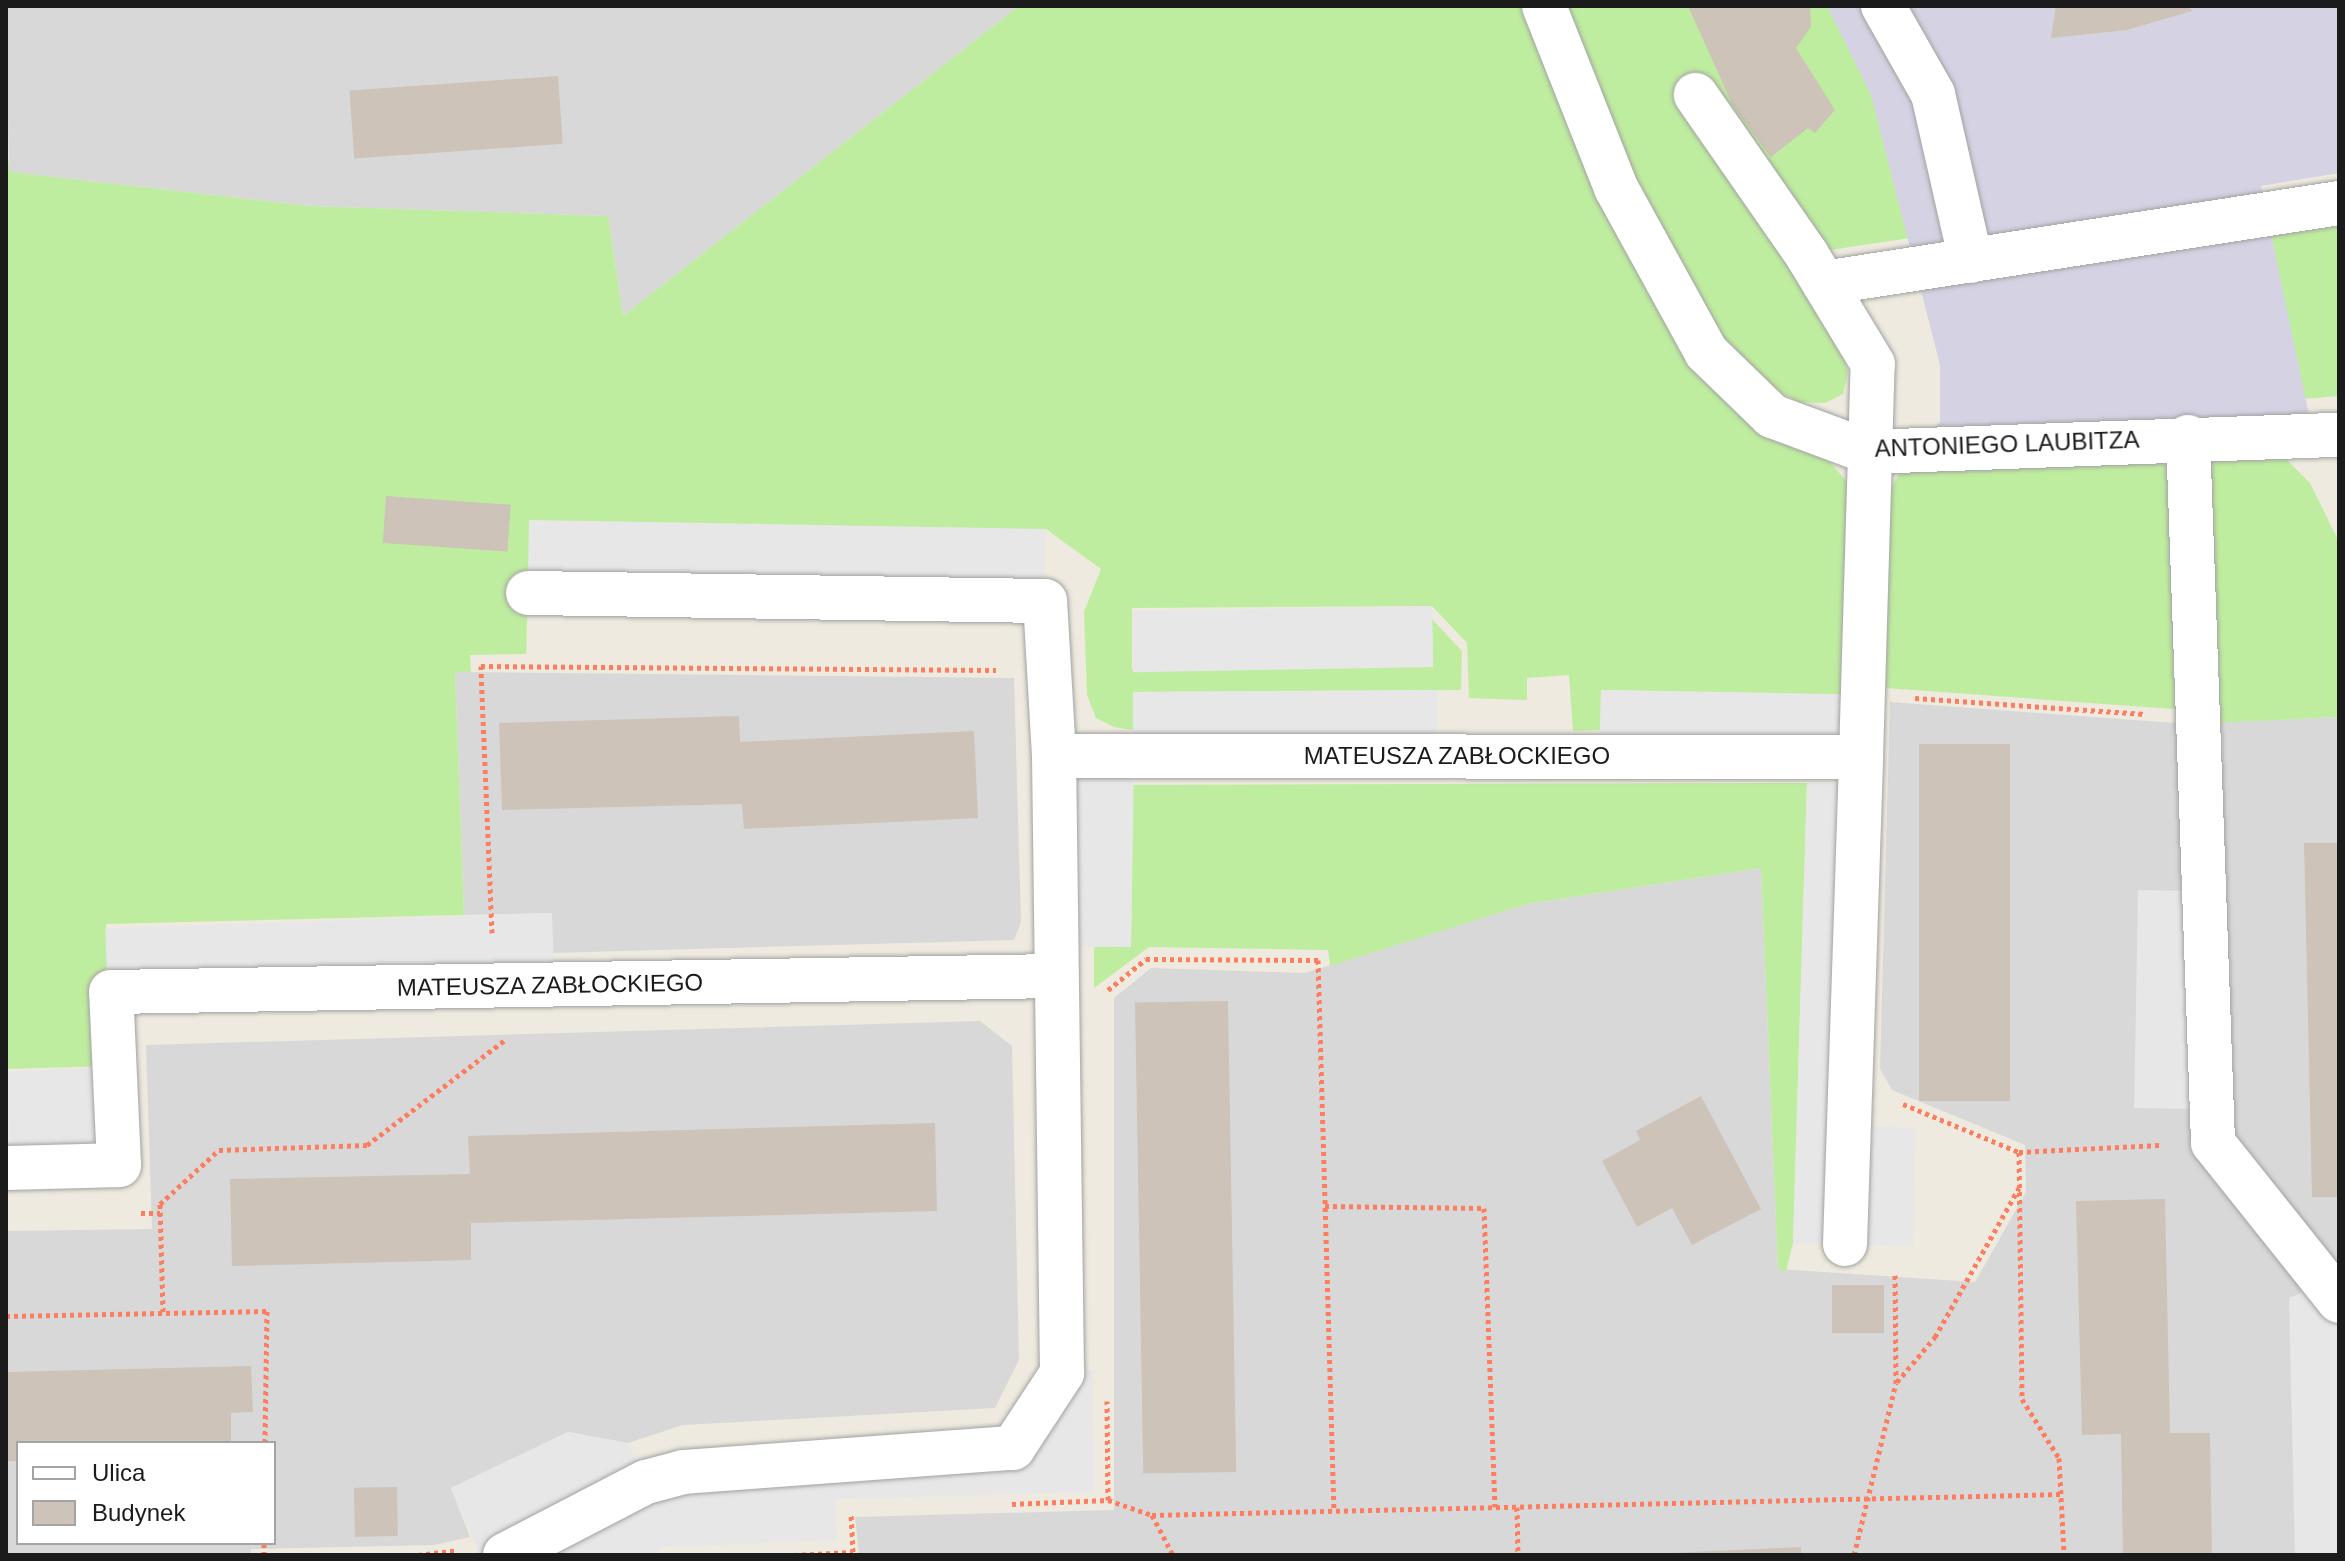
<!DOCTYPE html>
<meta charset="utf-8">
<style>
body{margin:0}
#map{position:relative;width:2345px;height:1561px;overflow:hidden;background:#eeeadf;font-family:Helvetica,sans-serif}
div>[style]{position:absolute}
.residential>*{inset:0;background:#d9d8d8}
.grass>*{inset:0;background:#bfed9f}
.parking>*{inset:0;background:#e7e7e7;transform-origin:0 0}
.plaza>*{inset:0;background:#d5d3e3}
.building>*{inset:0;background:#cdc3b8;transform-origin:0 0}
.path>*{height:5px;margin-top:-2.5px;transform-origin:0;background:repeating-linear-gradient(90deg,#ff7d5f 0 4px,transparent 0 8px)}
.roads{filter:drop-shadow(0 0 2px #a2a2a2) drop-shadow(0 0 2px #a2a2a2)}
.minor>*{height:44px;margin:-22px;padding:0 22px;transform-origin:22px;border-radius:22px;background:#fff}
span{translate:-50% -50%;white-space:nowrap;text-align:center;line-height:1.15;-webkit-text-stroke:6px #fff;paint-order:stroke}
.street-label{font-size:24px;color:#1b1b1b}
.frame{position:absolute;inset:0;border:8px solid #1b1b1b;pointer-events:none}
.legend{position:absolute;left:16px;top:1441px;width:260px;height:104px;box-sizing:border-box;background:#fff;border:2px solid #a4a4a4;margin:0;padding:10px 14px;list-style:none;font-size:24px;color:#1b1b1b}
.legend li{display:flex;align-items:center;gap:16px;height:40px}
.legend b{width:40px;border:2px solid #a4a4a4}
</style>
<div id="map">
<div class="residential">
<i style="clip-path:polygon(6px 6px,1019px 6px,623px 316px,608px 216px,309px 206px,9px 172px)"></i>
<i style="clip-path:polygon(455px 672px,1014px 678px,1021px 922px,1014px 940px,553px 953px,551px 913px,464px 915px)"></i>
<i style="clip-path:polygon(1890px 702px,2188px 724px,2339px 717px,2339px 1555px,859px 1555px,855px 1517px,1114px 1510px,1114px 998px,1151px 968px,1305px 973px,1527px 904px,1761px 868px,1778px 1269px,1975px 1282px,2026px 1192px,2025px 1145px,1892px 1090px,1880px 1069px)"></i>
<i style="clip-path:polygon(evenodd,980px 1021px,1012px 1046px,1019px 1360px,995px 1408px,683px 1425px,628px 1443px,568px 1432px,451px 1488px,470px 1537px,434px 1545px,251px 1549px,251px 1555px,6px 1555px,6px 1231px,152px 1229px,146px 1045px,980px 1021px,18px 1443px,274px 1443px,274px 1543px,18px 1543px,18px 1443px)"></i>
</div>
<div class="grass">
<i style="clip-path:polygon(1019px 6px,1531px 6px,1761px 431px,1830px 462px,1848px 483px,1849px 695px,1601px 690px,1600px 730px,1573px 731px,1569px 675px,1527px 678px,1527px 700px,1469px 698px,1467px 643px,1432px 606px,1132px 608px,1132px 669px,1433px 666px,1432px 619px,1462px 651px,1461px 690px,1133px 692px,1133px 730px,1114px 727px,1096px 718px,1087px 695px,1084px 612px,1101px 569px,1046px 529px,528px 593px,526px 654px,470px 655px,471px 672px,455px 672px,464px 915px,106px 924px,114px 1066px,6px 1069px,6px 145px,10px 172px,309px 206px,608px 216px,623px 316px)"></i>
<i style="clip-path:polygon(1564px 6px,2339px 6px,2339px 173px,1784px 257px,1841px 347px,1848px 373px,1843px 394px,1825px 403px,1799px 402px,1771px 388px,1712px 341px,1634px 188px)"></i>
<i style="clip-path:polygon(2339px 218px,2339px 396px,2302px 399px,2270px 229px)"></i>
<i style="clip-path:polygon(2277px 450px,2310px 483px,2339px 542px,2339px 717px,2215px 723px,2206px 476px,2212px 461px)"></i>
<i style="clip-path:polygon(2180px 461px,2187px 710px,1886px 688px,1889px 492px,1902px 469px)"></i>
<i style="clip-path:polygon(1807px 783px,1793px 1243px,1786px 1271px,1778px 1269px,1761px 868px,1527px 904px,1330px 966px,1328px 950px,1149px 947px,1094px 988px,1094px 947px,1131px 946px,1133px 785px)"></i>
</div>
<div class="parking">
<i style="left:529px;top:520px;width:517px;height:73px;rotate:1deg"></i>
<i style="left:1432px;top:606px;width:61px;height:300px;rotate:89deg"></i>
<i style="clip-path:polygon(1437px 690px,1438px 755px,1134px 758px,1131px 947px,1055px 946px,1054px 756px,1133px 758px,1133px 692px)"></i>
<i style="left:1601px;top:690px;width:261px;height:66px;rotate:1deg"></i>
<i style="clip-path:polygon(1807px 783px,1859px 784px,1849px 1126px,1916px 1128px,1913px 1246px,1793px 1243px)"></i>
<i style="left:2138px;top:890px;width:66px;height:218px;rotate:1deg"></i>
<i style="left:552px;top:913px;width:71px;height:447px;rotate:88deg"></i>
<i style="left:114px;top:1066px;width:99px;height:108px;rotate:87deg"></i>
<i style="clip-path:polygon(2325px 1283px,2339px 1283px,2339px 1555px,2295px 1555px,2289px 1298px)"></i>
<i style="clip-path:polygon(1093px 1371px,1094px 1492px,836px 1499px,837px 1540px,663px 1547px,654px 1555px,480px 1555px,451px 1488px,568px 1432px,628px 1443px,646px 1482px,1013px 1448px,1062px 1373px)"></i>
</div>
<div class="plaza">
<i style="clip-path:polygon(1827px 6px,2056px 6px,2051px 38px,2127px 30px,2191px 11px,2188px 6px,2339px 6px,2339px 173px,2261px 186px,2313px 434px,1913px 451px,1940px 422px,1940px 365px,1871px 95px)"></i>
</div>
<div class="building">
<i style="clip-path:polygon(1688px 6px,1810px 6px,1811px 27px,1796px 48px,1835px 110px,1815px 133px,1808px 128px,1771px 157px,1733px 106px)"></i>
<i style="clip-path:polygon(2056px 6px,2188px 6px,2192px 11px,2127px 30px,2051px 38px)"></i>
<i style="left:558px;top:76px;width:68px;height:209px;rotate:86deg"></i>
<i style="left:386px;top:496px;width:125px;height:47px;rotate:4deg"></i>
<i style="clip-path:polygon(739px 716px,740px 742px,974px 731px,978px 818px,744px 829px,742px 804px,502px 810px,499px 723px)"></i>
<i style="left:1919px;top:744px;width:91px;height:357px"></i>
<i style="clip-path:polygon(2304px 843px,2339px 843px,2339px 1197px,2312px 1197px)"></i>
<i style="left:1228px;top:1001px;width:471px;height:93px;rotate:89deg"></i>
<i style="clip-path:polygon(1701px 1096px,1761px 1209px,1692px 1245px,1672px 1208px,1637px 1227px,1602px 1161px,1640px 1140px,1636px 1131px)"></i>
<i style="clip-path:polygon(935px 1123px,937px 1211px,471px 1223px,471px 1260px,232px 1266px,230px 1179px,470px 1174px,468px 1136px)"></i>
<i style="clip-path:polygon(2165px 1199px,2170px 1433px,2210px 1433px,2212px 1555px,2123px 1555px,2121px 1434px,2082px 1435px,2076px 1201px)"></i>
<i style="left:1832px;top:1285px;width:52px;height:48px"></i>
<i style="clip-path:polygon(251px 1366px,253px 1412px,231px 1413px,231px 1443px,18px 1443px,18px 1461px,6px 1461px,6px 1372px)"></i>
<i style="left:397px;top:1487px;width:49px;height:43px;rotate:89deg"></i>
<i style="clip-path:polygon(1801px 1547px,1801px 1555px,1670px 1555px,1670px 1553px)"></i>
</div>
<div class="path">
<i style="left:1915px;top:698px;width:231px;rotate:4deg"></i>
<i style="left:492px;top:933px;width:267px;rotate:-92.4deg"></i>
<i style="left:481px;top:666px;width:515px;rotate:0.45deg"></i>
<i style="left:1108px;top:990px;width:49px;rotate:-39.2deg"></i>
<i style="left:1146px;top:959px;width:172px;rotate:0.3deg"></i>
<i style="left:1318px;top:960px;width:551px;rotate:88.34deg"></i>
<i style="left:1903px;top:1104px;width:126px;rotate:22.5deg"></i>
<i style="left:2019px;top:1152px;width:141px;rotate:-2.8deg"></i>
<i style="left:2019px;top:1152px;width:247px;rotate:89.3deg"></i>
<i style="left:2022px;top:1399px;width:70px;rotate:57.9deg"></i>
<i style="left:2059px;top:1458px;width:97px;rotate:87deg"></i>
<i style="left:1325px;top:1206px;width:159px;rotate:0.7deg"></i>
<i style="left:1484px;top:1208px;width:299px;rotate:87.9deg"></i>
<i style="left:141px;top:1213px;width:19px"></i>
<i style="left:163px;top:1312px;width:108px;rotate:-91.6deg"></i>
<i style="left:160px;top:1204px;width:80px;rotate:-42.5deg"></i>
<i style="left:219px;top:1150px;width:148px;rotate:-1.9deg"></i>
<i style="left:367px;top:1145px;width:175px;rotate:-37.3deg"></i>
<i style="left:6px;top:1316px;width:261px;rotate:-1.1deg"></i>
<i style="left:267px;top:1311px;width:132px;rotate:90.9deg"></i>
<i style="left:1897px;top:1382px;width:59px;rotate:-49.8deg"></i>
<i style="left:1935px;top:1337px;width:171px;rotate:-60.6deg"></i>
<i style="left:1108px;top:1500px;width:46px;rotate:18.8deg"></i>
<i style="left:1152px;top:1515px;width:45px;rotate:62.3deg"></i>
<i style="left:1012px;top:1504px;width:96px;rotate:-2.4deg"></i>
<i style="left:1108px;top:1500px;width:99px;rotate:-90.6deg"></i>
<i style="left:1517px;top:1507px;width:48px;rotate:88.8deg"></i>
<i style="left:1152px;top:1515px;width:911px;rotate:-1.32deg"></i>
<i style="left:264px;top:1555px;width:12px;rotate:-90deg"></i>
<i style="left:418px;top:1555px;width:38px;rotate:-7deg"></i>
<i style="left:794px;top:1555px;width:59px;rotate:-2.9deg"></i>
<i style="left:853px;top:1552px;width:39px;rotate:-93deg"></i>
<i style="left:1854px;top:1555px;width:177px;rotate:-76.3deg"></i>
<i style="left:1896px;top:1383px;width:108px;rotate:-90.5deg"></i>
</div>
<div class="roads">
<div class="minor">
<i style="left:1544px;top:6px;width:196px;rotate:68.4deg"></i>
<i style="left:1616px;top:188px;width:187px;rotate:61.2deg"></i>
<i style="left:1706px;top:352px;width:92px;rotate:44.1deg"></i>
<i style="left:1772px;top:416px;width:103px;rotate:20.4deg"></i>
<i style="left:1869px;top:452px;width:470px;rotate:-2.1deg"></i>
<i style="left:1883px;top:6px;width:101px;rotate:60.4deg"></i>
<i style="left:1933px;top:94px;width:171px;rotate:77.2deg"></i>
<i style="left:1824px;top:283px;width:521px;rotate:-8.83deg"></i>
<i style="left:2188px;top:437px;width:706px;rotate:87.97deg"></i>
<i style="left:2213px;top:1143px;width:202px;rotate:51.4deg"></i>
<i style="left:1054px;top:756px;width:807px;rotate:0.07deg"></i>
<i style="left:1861px;top:757px;width:393px;rotate:-88.3deg"></i>
<i style="left:1873px;top:364px;width:127px;rotate:-121.2deg"></i>
<i style="left:1807px;top:255px;width:195px;rotate:-124.8deg"></i>
<i style="left:6px;top:1168px;width:113px;rotate:-1.5deg"></i>
<i style="left:119px;top:1165px;width:173px;rotate:-92.6deg"></i>
<i style="left:111px;top:992px;width:945px;rotate:-0.97deg"></i>
<i style="left:1845px;top:1244px;width:487px;rotate:-88.1deg"></i>
<i style="left:505px;top:1555px;width:159px;rotate:-27.4deg"></i>
<i style="left:646px;top:1482px;width:38px;rotate:-15deg"></i>
<i style="left:683px;top:1472px;width:331px;rotate:-4.2deg"></i>
<i style="left:1013px;top:1448px;width:90px;rotate:-56.8deg"></i>
<i style="left:1062px;top:1373px;width:617px;rotate:-90.74deg"></i>
<i style="left:1054px;top:756px;width:155px;rotate:-93.3deg"></i>
<i style="left:1045px;top:601px;width:517px;rotate:-179.11deg"></i>
</div>
</div>
<div class="street-label">
<span style="left:2007px;top:444px;rotate:-2deg">ANTONIEGO LAUBITZA</span>
<span style="left:1457px;top:756px">MATEUSZA ZABŁOCKIEGO</span>
<span style="left:550px;top:985px;rotate:-1deg">MATEUSZA ZABŁOCKIEGO</span>
</div>
<div class="frame"></div>
<ul class="legend">
<li><b style="height:10px;background:#fff"></b>Ulica</li>
<li><b style="height:22px;background:#cdc3b8"></b>Budynek</li>
</ul>
</div>
